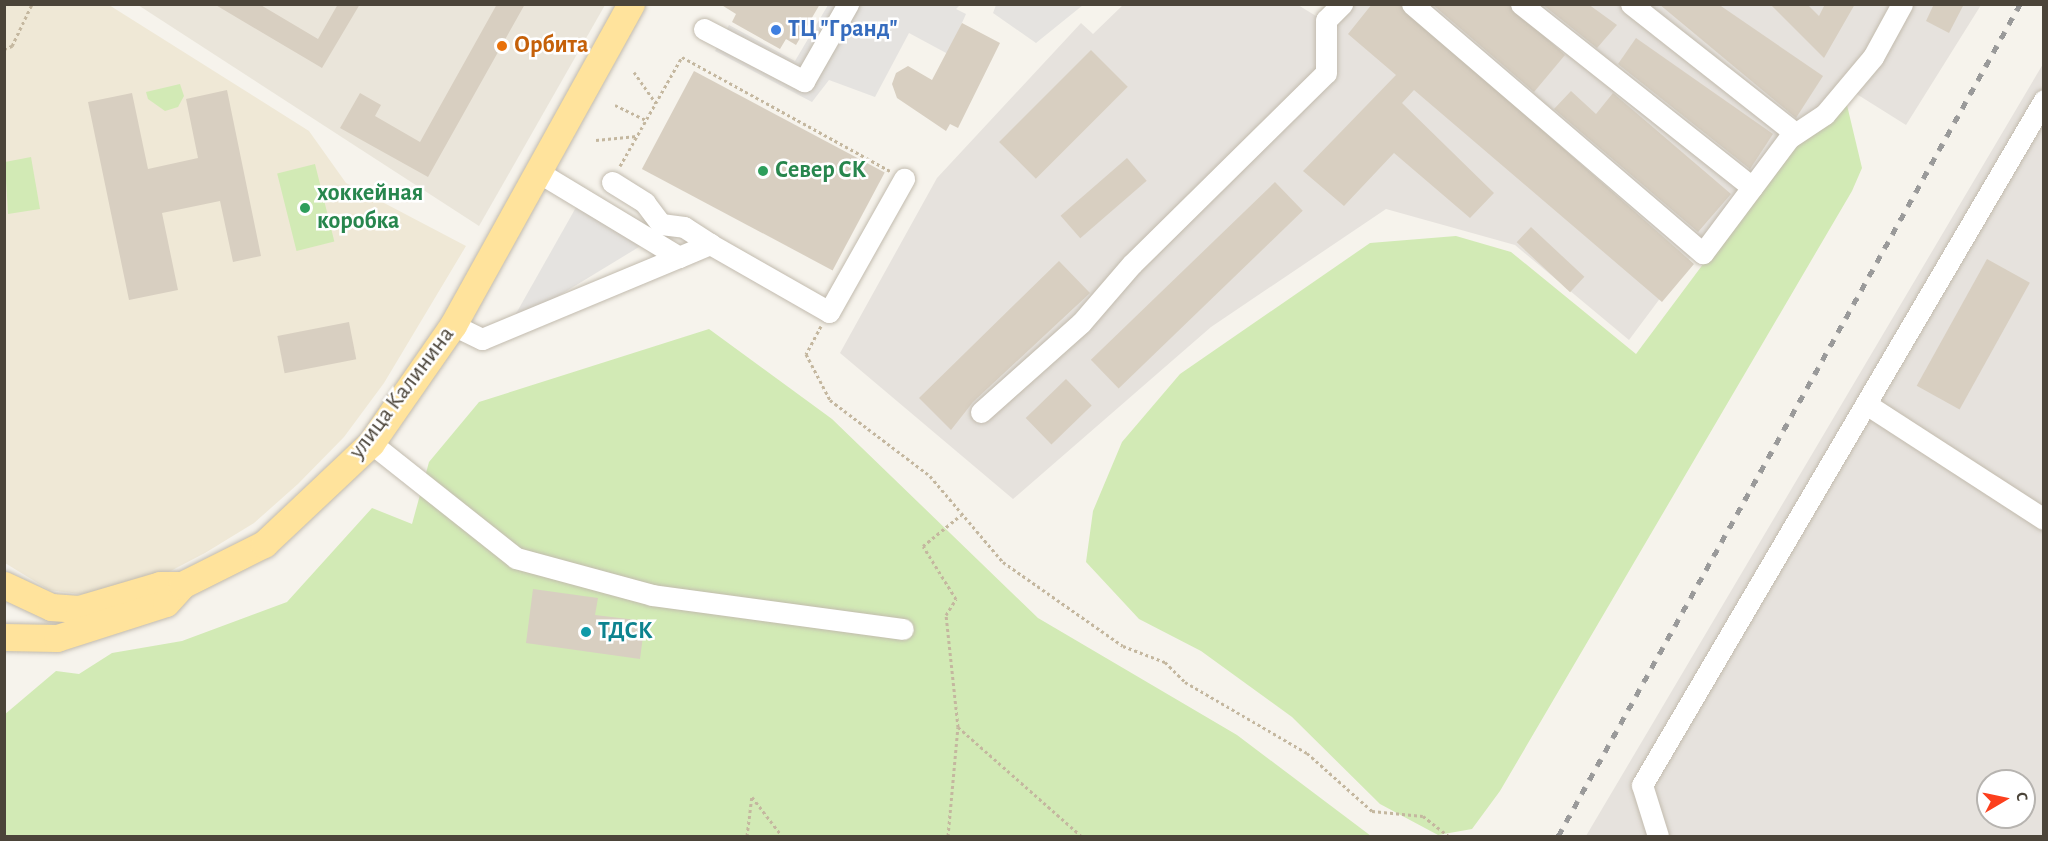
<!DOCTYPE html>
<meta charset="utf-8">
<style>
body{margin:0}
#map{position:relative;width:2048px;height:841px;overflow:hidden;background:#f6f3ec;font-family:"Alegreya Sans",sans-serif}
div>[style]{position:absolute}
.residential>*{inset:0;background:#eae5da}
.industrial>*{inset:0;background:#e6e2dd}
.education>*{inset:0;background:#efe8d6}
.green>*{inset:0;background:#d2eab5;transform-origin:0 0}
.parking>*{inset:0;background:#e5e3e0}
.building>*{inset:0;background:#d8cfc1;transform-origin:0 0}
.path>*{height:3px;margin-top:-1.5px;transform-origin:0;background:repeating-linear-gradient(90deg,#c4b79f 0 3px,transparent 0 6px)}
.roads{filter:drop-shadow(0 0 2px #c2bbae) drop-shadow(0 0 2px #c2bbae)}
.minor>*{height:21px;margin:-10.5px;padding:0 10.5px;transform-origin:10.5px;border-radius:10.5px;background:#fff}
.major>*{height:27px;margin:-13.5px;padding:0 13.5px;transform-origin:13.5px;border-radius:13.5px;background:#ffe39c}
.rail>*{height:4.5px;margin-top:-2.25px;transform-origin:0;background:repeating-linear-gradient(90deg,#9a9a9a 0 8px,transparent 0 16px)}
.dots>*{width:16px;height:16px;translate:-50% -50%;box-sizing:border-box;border:3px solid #fff;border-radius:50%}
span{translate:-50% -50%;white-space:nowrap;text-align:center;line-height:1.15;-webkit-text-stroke:5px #fff;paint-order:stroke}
.shop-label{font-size:24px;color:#366cbe;font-weight:700}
.left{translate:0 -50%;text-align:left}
.food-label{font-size:24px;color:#c56008;font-weight:700}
.leisure-label{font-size:24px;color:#27864d;font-weight:700}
.street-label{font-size:24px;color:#4b4439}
.culture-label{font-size:24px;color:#0d838f;font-weight:700}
.frame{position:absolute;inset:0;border:6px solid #4b4439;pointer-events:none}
.north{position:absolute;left:1976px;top:769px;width:60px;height:60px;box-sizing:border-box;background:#fff;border:2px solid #b7b4b0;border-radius:50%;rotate:81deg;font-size:16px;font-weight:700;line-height:24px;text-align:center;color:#4b4439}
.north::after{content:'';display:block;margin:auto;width:21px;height:27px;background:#fc3f1d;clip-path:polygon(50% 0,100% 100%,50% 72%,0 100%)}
</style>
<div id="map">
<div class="residential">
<i style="clip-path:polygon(138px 5px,605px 5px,479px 226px)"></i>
</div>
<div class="industrial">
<i style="clip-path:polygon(1329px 4px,1981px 5px,1906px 125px,1847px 88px,1708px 234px,1629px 340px,1515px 245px,1386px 209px,1211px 327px,1013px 499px,840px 353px,937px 178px,1081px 23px,1093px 34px,1123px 5px,1298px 5px,1316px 16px)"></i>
<i style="clip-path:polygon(evenodd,2043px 64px,2043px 836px,1586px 836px,2043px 64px,1988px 781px,2024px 781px,2024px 817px,1988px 817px,1988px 781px)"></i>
</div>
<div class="education">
<i style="clip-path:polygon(5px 5px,109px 5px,309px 131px,346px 183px,466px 246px,384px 383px,344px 437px,298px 484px,254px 523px,205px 553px,159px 577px,87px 595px,49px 590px,5px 563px)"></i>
</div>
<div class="green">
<i style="clip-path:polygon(180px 84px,184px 96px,178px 107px,165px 111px,148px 99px,146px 92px)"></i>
<i style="clip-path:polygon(1846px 101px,1862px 168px,1852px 191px,1500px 791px,1472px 829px,1438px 835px,1380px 804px,1292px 717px,1201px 651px,1139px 619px,1086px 562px,1093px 511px,1122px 442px,1180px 374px,1370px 243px,1456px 236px,1511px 252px,1636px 354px,1792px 145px)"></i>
<i style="clip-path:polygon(31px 157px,40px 209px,8px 214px,5px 162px)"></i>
<i style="left:315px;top:164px;width:80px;height:39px;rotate:76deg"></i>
<i style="clip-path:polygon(709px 329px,832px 419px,1038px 618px,1237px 735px,1371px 836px,5px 836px,4px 715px,56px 671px,79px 674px,112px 653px,182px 641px,287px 602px,372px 508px,412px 524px,429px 462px,479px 402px)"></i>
</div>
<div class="parking">
<i style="clip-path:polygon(828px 5px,960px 5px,956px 9px,966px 14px,948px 54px,909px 33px,875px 97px,829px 80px,812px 102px,715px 51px,729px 25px,795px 61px)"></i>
<i style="clip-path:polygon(996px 5px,996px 4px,1083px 5px,1036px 43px,993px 13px)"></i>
<i style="clip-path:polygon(583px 195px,657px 236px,509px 326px)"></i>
</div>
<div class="building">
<i style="clip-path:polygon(214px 4px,259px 4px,318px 39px,338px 4px,360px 4px,322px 68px)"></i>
<i style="clip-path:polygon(497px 4px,525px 4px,428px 177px,340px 128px,360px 93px,381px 105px,375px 116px,420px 142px)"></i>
<i style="clip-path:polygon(720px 4px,820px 4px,796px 45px,786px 39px,780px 49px,732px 22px,736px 14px)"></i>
<i style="clip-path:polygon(1372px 4px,1400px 4px,1694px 264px,1662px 302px,1414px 90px,1402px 103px,1494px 193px,1470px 218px,1394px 153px,1344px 206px,1303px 171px,1396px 75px,1348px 34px)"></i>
<i style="clip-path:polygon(1432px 4px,1509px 4px,1565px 55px,1534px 92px)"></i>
<i style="clip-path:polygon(1542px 4px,1588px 4px,1617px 25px,1597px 48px)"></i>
<i style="clip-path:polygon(1659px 4px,1718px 4px,1823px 76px,1796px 118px)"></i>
<i style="clip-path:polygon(1770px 4px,1807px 4px,1819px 16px,1825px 4px,1855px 4px,1824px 58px)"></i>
<i style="clip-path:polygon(1934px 4px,1964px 4px,1949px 33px,1926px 21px)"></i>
<i style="clip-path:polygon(962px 23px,1000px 43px,958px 128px,950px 124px,946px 131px,897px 98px,892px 84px,896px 73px,908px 66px,932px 80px)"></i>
<i style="clip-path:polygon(1636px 38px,1773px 134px,1750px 169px,1618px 64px)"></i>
<i style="left:1091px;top:50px;width:52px;height:130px;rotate:45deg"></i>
<i style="left:694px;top:71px;width:216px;height:111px;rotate:28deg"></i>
<i style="clip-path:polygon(227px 90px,261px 256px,233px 262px,220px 201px,162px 213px,178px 290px,129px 300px,88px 102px,132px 93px,148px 169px,198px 158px,186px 99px)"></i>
<i style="clip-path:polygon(1571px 91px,1596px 114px,1613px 93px,1731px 194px,1698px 232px,1554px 109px)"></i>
<i style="left:1127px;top:158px;width:30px;height:88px;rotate:49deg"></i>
<i style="left:1275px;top:182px;width:40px;height:256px;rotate:46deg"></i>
<i style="left:1531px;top:227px;width:73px;height:21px;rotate:43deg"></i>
<i style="left:1987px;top:259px;width:49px;height:145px;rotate:29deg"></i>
<i style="clip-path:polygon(1059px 261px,1090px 293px,973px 402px,951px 430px,919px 398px)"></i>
<i style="left:349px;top:322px;width:38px;height:73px;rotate:79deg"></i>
<i style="left:1066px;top:379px;width:37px;height:56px;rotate:46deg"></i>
<i style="clip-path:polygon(533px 589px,598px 598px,595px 615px,645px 621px,640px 659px,526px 643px)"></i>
</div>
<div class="path">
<i style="left:4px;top:49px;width:9px;rotate:-21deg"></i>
<i style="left:12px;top:46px;width:47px;rotate:-64.5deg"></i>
<i style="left:634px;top:72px;width:38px;rotate:55deg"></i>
<i style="left:615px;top:105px;width:34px;rotate:26deg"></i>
<i style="left:596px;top:140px;width:41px;rotate:-5.6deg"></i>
<i style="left:620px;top:166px;width:125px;rotate:-60.4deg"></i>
<i style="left:682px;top:57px;width:237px;rotate:28.7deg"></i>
<i style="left:821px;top:326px;width:32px;rotate:118deg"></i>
<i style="left:806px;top:354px;width:52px;rotate:62.4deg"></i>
<i style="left:830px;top:400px;width:126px;rotate:37.2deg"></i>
<i style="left:930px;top:476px;width:113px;rotate:49.7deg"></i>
<i style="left:1003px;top:562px;width:146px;rotate:35deg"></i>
<i style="left:1123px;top:646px;width:45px;rotate:20.9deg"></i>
<i style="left:1165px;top:662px;width:28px;rotate:45deg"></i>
<i style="left:1185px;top:682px;width:141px;rotate:30.2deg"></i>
<i style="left:1307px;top:753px;width:87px;rotate:41.7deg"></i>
<i style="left:1372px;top:811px;width:51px;rotate:5.6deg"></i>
<i style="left:1423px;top:816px;width:33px;rotate:38deg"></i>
<i style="left:958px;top:727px;width:164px;rotate:41.5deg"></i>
<i style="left:747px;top:836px;width:39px;rotate:-83deg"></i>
<i style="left:752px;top:797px;width:49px;rotate:52.4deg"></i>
<i style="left:948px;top:836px;width:109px;rotate:-84.8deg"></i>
<i style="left:958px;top:727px;width:113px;rotate:-96.1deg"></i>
<i style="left:946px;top:615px;width:19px;rotate:-58deg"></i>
<i style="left:956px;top:599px;width:62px;rotate:-121.9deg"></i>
<i style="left:923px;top:546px;width:49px;rotate:-39.2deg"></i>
</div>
<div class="roads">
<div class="minor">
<i style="left:1412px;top:4px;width:383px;rotate:40.6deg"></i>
<i style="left:1703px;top:253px;width:144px;rotate:-53.2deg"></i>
<i style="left:1789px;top:138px;width:43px;rotate:-33.7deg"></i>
<i style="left:1825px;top:114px;width:75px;rotate:-49.9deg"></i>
<i style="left:1873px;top:57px;width:60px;rotate:-61.3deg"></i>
<i style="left:1521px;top:4px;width:295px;rotate:38.4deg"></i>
<i style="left:1631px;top:4px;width:209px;rotate:38.2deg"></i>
<i style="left:704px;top:29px;width:113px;rotate:27.5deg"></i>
<i style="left:804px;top:81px;width:89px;rotate:-60.3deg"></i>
<i style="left:612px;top:182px;width:39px;rotate:32deg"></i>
<i style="left:645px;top:203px;width:26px;rotate:53deg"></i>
<i style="left:661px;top:224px;width:23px;rotate:7deg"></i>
<i style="left:684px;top:227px;width:31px;rotate:33deg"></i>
<i style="left:679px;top:257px;width:34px;rotate:-23deg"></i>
<i style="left:710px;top:244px;width:137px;rotate:29.7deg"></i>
<i style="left:829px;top:312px;width:153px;rotate:-60.6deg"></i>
<i style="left:453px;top:325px;width:32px;rotate:26deg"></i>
<i style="left:482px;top:339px;width:213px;rotate:-22.6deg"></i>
<i style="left:679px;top:257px;width:165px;rotate:-148.9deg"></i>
<i style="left:1866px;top:404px;width:212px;rotate:32.9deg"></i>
<i style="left:981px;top:412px;width:134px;rotate:-41.7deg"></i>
<i style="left:1081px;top:323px;width:78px;rotate:-49.2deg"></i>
<i style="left:1132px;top:264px;width:272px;rotate:-44.6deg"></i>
<i style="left:1326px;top:73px;width:53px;rotate:-90deg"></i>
<i style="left:1326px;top:20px;width:23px;rotate:-45deg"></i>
<i style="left:371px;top:443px;width:185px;rotate:38.4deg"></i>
<i style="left:516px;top:558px;width:141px;rotate:15.2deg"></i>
<i style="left:652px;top:595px;width:253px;rotate:7.7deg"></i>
<i style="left:1658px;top:836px;width:53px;rotate:-107.4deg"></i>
<i style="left:1642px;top:785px;width:794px;rotate:-59.59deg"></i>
</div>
<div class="major">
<i style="left:4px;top:585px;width:52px;rotate:25.1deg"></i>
<i style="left:51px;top:607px;width:28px;rotate:4deg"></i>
<i style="left:79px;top:609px;width:84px;rotate:-16.5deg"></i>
<i style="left:160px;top:585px;width:22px"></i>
<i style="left:4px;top:637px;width:53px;rotate:1.1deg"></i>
<i style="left:57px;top:638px;width:114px;rotate:-17.8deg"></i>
<i style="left:166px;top:603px;width:24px;rotate:-48deg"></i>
<i style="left:182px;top:585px;width:92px;rotate:-26.6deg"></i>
<i style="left:264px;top:544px;width:147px;rotate:-43.3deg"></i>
<i style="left:371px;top:443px;width:144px;rotate:-55.2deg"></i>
<i style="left:453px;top:325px;width:367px;rotate:-61deg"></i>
</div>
</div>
<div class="rail">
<i style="left:1558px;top:836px;width:952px;rotate:-60.96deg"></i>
</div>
<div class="dots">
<i style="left:776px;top:30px;background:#3f7fe0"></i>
<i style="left:502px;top:46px;background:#e8710a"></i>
<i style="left:763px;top:171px;background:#2e9e5b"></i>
<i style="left:305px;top:208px;background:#2e9e5b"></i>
<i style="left:586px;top:632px;background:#0f9aa8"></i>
</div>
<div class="shop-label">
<span class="left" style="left:788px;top:30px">ТЦ "Гранд"</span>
</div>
<div class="food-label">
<span class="left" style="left:514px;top:46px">Орбита</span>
</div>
<div class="leisure-label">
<span class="left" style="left:775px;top:171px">Север СК</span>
<span class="left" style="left:317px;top:208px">хоккейная<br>коробка</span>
</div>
<div class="street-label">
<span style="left:402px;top:393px;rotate:-53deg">улица Калинина</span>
</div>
<div class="culture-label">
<span class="left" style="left:598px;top:632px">ТДСК</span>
</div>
<div class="frame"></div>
<div class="north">С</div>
</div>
